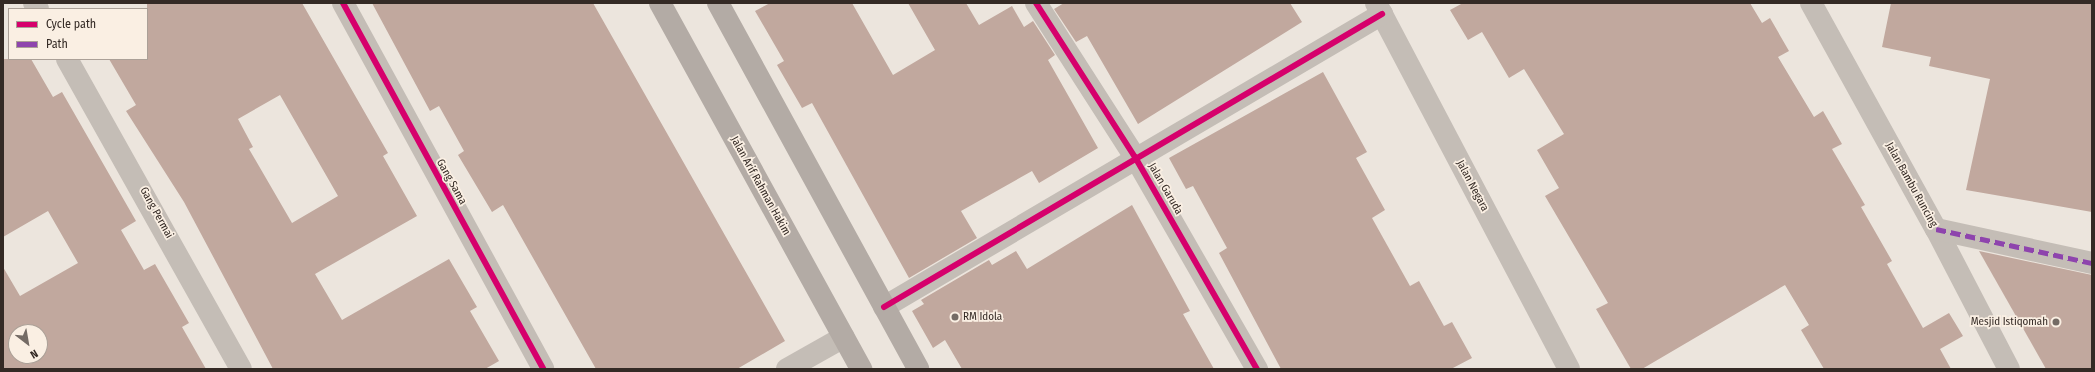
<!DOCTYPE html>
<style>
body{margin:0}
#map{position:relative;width:2095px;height:372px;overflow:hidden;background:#ece5dd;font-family:"Fira Sans Condensed",sans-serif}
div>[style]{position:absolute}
.building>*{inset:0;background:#c1a89e}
.minor>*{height:22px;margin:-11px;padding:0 11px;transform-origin:11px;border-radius:11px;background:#c4bdb6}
.primary>*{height:22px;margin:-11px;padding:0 11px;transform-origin:11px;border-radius:11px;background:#b3aba5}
.quiet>*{height:5px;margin-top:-2.5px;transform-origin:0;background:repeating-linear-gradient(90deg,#8e44ad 0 10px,transparent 0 15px)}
.cycleway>*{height:6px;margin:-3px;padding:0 3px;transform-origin:3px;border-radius:3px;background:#d6006c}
.dots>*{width:11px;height:11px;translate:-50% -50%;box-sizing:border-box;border:2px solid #faefe3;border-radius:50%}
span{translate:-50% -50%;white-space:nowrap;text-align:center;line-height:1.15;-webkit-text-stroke:3.5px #faefe3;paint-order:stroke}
.street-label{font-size:11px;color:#342a25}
.poi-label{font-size:11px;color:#342a25}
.left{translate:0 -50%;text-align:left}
.right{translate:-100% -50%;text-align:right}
.frame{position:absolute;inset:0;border:4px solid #342a25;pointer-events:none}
.legend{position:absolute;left:8px;top:8px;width:140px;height:52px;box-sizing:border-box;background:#faefe3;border:1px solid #aba097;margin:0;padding:5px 7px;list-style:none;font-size:12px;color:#342a25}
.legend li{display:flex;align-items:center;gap:8px;height:20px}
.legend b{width:20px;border:1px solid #aba097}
.north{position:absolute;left:8px;top:324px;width:40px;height:40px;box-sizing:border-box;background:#faefe3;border:1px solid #aba097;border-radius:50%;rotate:149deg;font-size:11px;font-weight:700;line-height:16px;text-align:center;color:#342a25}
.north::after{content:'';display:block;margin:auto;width:14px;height:18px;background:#746b65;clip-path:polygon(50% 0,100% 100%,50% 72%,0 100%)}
</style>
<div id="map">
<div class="building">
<i style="clip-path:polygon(evenodd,147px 3px,302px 3px,388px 153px,383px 156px,417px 216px,315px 274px,342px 320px,449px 259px,477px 307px,470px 311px,499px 361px,485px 369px,273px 369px,184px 202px,126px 111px,136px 105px,109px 59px,147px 59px,147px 3px,280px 95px,338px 196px,292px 223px,249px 149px,253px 147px,238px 119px,280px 95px)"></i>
<i style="clip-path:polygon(372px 3px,593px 3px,785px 341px,737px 369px,596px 369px,503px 205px,492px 212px,458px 155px,464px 151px,439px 106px,430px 111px)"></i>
<i style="clip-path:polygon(770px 3px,852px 3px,893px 75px,935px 50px,908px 3px,966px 3px,979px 25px,1012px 6px,1024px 27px,1033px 21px,1055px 55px,1048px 60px,1098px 148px,1039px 183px,1032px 171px,961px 211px,977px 238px,909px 278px,812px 103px,802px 108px,777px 65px,784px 61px,755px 11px)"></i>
<i style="clip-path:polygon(1064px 3px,1290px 3px,1302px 22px,1138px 124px,1087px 36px,1076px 42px,1054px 9px)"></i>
<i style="clip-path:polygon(1463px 3px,1750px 3px,1762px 23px,1770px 18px,1789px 51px,1778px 57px,1814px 117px,1823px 111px,1842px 144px,1832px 149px,1865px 205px,1861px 207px,1892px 261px,1887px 264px,1923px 328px,1949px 313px,1963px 336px,1940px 349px,1951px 369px,1824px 369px,1801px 330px,1809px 325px,1785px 285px,1642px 369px,1631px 369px,1596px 309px,1608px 303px,1545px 196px,1559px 188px,1537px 150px,1564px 134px,1524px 69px,1509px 78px,1482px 32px,1468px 40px,1450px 10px)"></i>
<i style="clip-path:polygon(1891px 3px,2092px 3px,2092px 212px,1966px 190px,1990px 79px,1929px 66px,1931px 57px,1882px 47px)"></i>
<i style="clip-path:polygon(evenodd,3px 59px,31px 59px,53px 97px,62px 92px,136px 221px,121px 230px,144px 270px,155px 264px,189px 323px,182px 327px,206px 369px,3px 369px,3px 267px,20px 296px,78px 263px,48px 211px,3px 237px,3px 59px,16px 332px,40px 332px,40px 356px,16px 356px,16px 332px)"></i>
<i style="clip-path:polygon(1323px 72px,1367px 152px,1356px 158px,1385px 210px,1372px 218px,1410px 286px,1419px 281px,1444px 326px,1452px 322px,1472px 358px,1451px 369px,1281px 369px,1219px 253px,1227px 248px,1193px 186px,1186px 189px,1169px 158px)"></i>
<i style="clip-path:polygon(1132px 205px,1190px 311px,1183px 314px,1214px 369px,962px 369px,945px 340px,933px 348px,912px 311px,924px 304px,921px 300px,989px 260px,992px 265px,1016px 251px,1027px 269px)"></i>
<i style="clip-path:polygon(1979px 251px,2092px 275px,2092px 369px,2046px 369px)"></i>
</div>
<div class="minor">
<i style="left:34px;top:3px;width:7px;rotate:56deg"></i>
<i style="left:343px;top:3px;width:417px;rotate:61.3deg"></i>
<i style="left:1036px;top:3px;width:183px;rotate:57.3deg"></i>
<i style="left:1135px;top:157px;width:245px;rotate:60.1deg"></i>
<i style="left:1376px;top:3px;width:414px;rotate:62.2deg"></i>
<i style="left:1811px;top:3px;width:258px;rotate:61.1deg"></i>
<i style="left:1936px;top:229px;width:158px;rotate:62.5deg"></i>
<i style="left:67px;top:59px;width:355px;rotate:60.7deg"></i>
<i style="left:1936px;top:229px;width:160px;rotate:12.3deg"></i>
<i style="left:884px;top:307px;width:578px;rotate:-30.47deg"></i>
<i style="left:787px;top:369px;width:65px;rotate:-29.3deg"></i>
</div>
<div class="primary">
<i style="left:660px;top:3px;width:418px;rotate:61.2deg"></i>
<i style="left:718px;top:3px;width:417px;rotate:61.3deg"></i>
</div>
<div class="quiet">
<i style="left:1936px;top:229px;width:160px;rotate:12.3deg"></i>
</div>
<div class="cycleway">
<i style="left:343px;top:3px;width:417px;rotate:61.3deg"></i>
<i style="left:1036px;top:3px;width:183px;rotate:57.3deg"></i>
<i style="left:1135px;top:157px;width:245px;rotate:60.1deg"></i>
<i style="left:884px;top:307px;width:578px;rotate:-30.47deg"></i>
</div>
<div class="dots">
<i style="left:955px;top:317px;background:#746b65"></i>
<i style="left:2056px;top:322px;background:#746b65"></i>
</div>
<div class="street-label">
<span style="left:451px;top:182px;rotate:61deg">Gang Sama</span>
<span style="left:1911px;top:185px;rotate:61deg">Jalan Bambu Runcing</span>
<span style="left:760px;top:186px;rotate:61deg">Jalan Arif Rahman Hakim</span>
<span style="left:1472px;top:186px;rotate:62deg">Jalan Negara</span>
<span style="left:1165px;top:189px;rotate:60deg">Jalan Garuda</span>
<span style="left:156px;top:213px;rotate:61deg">Gang Permai</span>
</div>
<div class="poi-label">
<span class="left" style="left:963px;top:317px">RM Idola</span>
<span class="right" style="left:2048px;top:322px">Mesjid Istiqomah</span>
</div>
<div class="frame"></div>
<ul class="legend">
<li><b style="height:5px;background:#d6006c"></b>Cycle path</li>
<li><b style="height:5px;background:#8e44ad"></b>Path</li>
</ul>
<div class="north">N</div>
</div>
